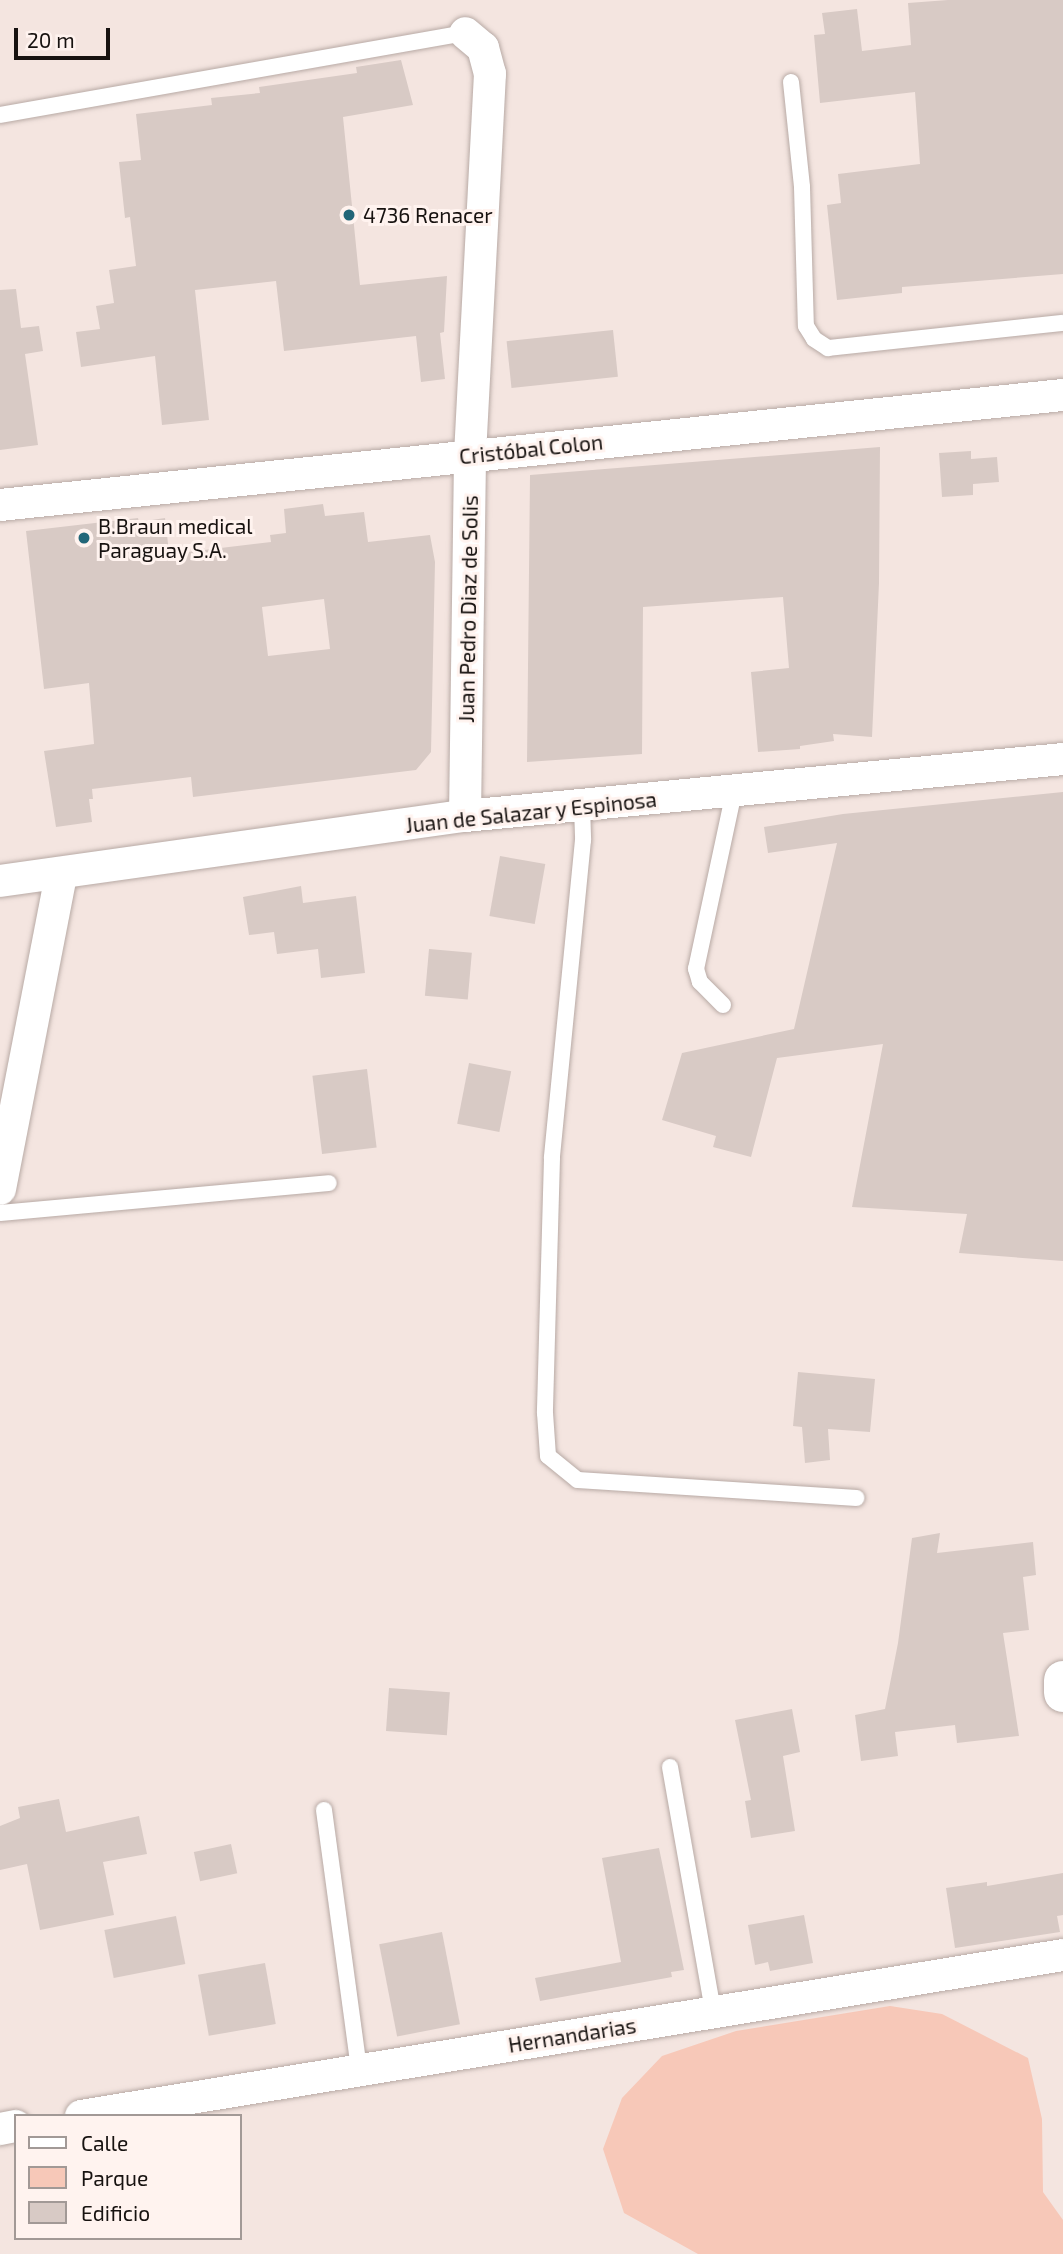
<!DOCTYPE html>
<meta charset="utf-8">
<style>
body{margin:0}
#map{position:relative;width:1063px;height:2254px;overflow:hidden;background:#f4e5e0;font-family:"Exo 2",sans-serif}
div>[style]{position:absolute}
.green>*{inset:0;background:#f7c8b8}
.building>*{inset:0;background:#d8cac5;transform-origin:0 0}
.roads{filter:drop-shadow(0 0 2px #b8aaa5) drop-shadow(0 0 2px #b8aaa5)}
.lane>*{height:16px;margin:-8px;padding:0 8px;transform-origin:8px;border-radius:8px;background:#fff}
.street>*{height:32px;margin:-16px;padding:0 16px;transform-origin:16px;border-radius:16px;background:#fff}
.secondary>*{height:38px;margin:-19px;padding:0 19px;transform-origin:19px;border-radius:19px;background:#fff}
.dots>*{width:19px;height:19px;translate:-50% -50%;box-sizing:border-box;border:4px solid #fff3ef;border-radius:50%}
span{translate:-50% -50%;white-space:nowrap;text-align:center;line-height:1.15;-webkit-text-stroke:6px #fff3ef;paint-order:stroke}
.poi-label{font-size:21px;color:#171210}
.left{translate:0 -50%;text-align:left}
.street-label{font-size:21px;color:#171210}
.legend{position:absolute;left:14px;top:2114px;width:228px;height:126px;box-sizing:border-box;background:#fff3ef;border:2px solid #a29996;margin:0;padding:9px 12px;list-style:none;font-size:21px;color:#171210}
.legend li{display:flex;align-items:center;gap:14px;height:35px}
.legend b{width:35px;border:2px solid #a29996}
.scale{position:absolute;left:14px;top:28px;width:96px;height:32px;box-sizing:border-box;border:4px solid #171210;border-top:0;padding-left:9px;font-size:21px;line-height:24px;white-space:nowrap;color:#171210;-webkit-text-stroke:5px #fff3ef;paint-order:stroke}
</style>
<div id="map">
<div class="green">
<i style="clip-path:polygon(890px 2006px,942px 2014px,1028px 2058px,1042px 2119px,1043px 2192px,1063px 2220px,1063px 2254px,698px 2254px,624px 2213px,603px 2149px,622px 2098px,662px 2056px,736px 2031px)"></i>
</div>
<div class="building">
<i style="clip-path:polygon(948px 0,1063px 0,1063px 274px,902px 287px,902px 293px,837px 300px,827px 205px,841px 203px,838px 174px,920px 164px,915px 92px,820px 103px,814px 35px,825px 34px,822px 13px,857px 9px,862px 51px,911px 45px,908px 3px)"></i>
<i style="clip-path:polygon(401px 60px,413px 105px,343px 117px,360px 285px,447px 276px,444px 332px,440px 333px,445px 379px,421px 382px,416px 336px,284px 351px,276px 281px,195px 290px,209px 420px,162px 425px,155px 356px,81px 367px,76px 332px,100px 329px,96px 306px,114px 303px,109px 270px,136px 266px,130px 217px,125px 218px,119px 162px,141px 160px,136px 114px,212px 105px,211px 98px,260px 93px,259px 87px,357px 73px,356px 67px)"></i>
<i style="clip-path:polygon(16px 289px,21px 328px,39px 326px,43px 351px,25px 354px,38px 445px,0 450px,0 290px)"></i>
<i style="left:613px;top:330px;width:47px;height:107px;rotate:84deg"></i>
<i style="clip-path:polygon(880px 447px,879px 583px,872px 737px,833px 734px,834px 741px,800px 746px,800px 749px,758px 752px,751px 672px,789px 668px,783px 597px,643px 607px,642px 754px,527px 762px,530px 475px)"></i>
<i style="clip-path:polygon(971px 451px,971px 459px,997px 457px,999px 482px,973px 484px,973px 495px,942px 497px,939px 453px)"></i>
<i style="clip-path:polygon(evenodd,323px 504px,325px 516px,364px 512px,368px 542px,430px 535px,435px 562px,431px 752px,416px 770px,193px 797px,191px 777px,92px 789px,93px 799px,89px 799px,92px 822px,56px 827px,44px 751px,94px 744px,89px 683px,44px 689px,26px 531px,138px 518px,139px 522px,165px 518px,169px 552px,179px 553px,271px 542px,270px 535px,286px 533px,284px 509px,323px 504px,324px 599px,330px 649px,268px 656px,262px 607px,324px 599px)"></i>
<i style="clip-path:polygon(1063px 792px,1063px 1261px,959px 1253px,967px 1214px,852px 1207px,883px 1044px,777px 1058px,751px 1157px,713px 1147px,716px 1136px,662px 1120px,682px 1053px,794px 1029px,837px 843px,768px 853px,764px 827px,843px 814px)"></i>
<i style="left:500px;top:856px;width:46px;height:61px;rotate:10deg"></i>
<i style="clip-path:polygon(301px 886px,303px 903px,356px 896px,365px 973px,321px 978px,318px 949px,277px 954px,274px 932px,249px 935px,243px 897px)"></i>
<i style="left:429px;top:949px;width:43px;height:47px;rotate:5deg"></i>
<i style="left:469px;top:1063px;width:43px;height:62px;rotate:11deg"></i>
<i style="left:367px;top:1069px;width:79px;height:55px;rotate:83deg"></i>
<i style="clip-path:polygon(798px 1372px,875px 1379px,870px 1432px,828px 1429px,830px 1460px,805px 1463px,802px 1427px,793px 1426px)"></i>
<i style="clip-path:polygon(940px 1533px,937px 1553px,1033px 1542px,1036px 1575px,1023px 1577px,1029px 1630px,1003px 1633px,1019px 1736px,957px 1743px,955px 1725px,895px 1732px,898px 1756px,861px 1761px,855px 1715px,885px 1709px,898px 1643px,912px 1538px)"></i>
<i style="left:389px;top:1688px;width:61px;height:43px;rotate:4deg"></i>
<i style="clip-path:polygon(792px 1709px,800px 1752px,783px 1756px,795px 1831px,751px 1838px,745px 1801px,751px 1800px,735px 1720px)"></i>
<i style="clip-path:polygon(59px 1799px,66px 1832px,139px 1816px,147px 1854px,103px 1862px,114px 1915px,40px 1930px,27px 1864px,0 1870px,0 1826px,20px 1818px,18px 1807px)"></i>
<i style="left:231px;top:1844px;width:30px;height:38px;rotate:78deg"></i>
<i style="clip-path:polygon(659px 1848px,684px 1970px,671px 1972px,672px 1977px,540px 2001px,535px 1978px,621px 1962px,602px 1858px)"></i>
<i style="clip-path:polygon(1063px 1873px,1063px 1915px,1057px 1916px,1060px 1932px,955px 1948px,946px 1888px,987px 1882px,987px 1886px)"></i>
<i style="clip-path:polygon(804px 1915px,813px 1963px,770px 1971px,768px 1962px,755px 1965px,748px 1925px)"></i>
<i style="left:176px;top:1916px;width:49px;height:73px;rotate:79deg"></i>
<i style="left:442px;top:1932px;width:94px;height:64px;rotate:79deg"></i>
<i style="left:265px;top:1963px;width:62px;height:68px;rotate:80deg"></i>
</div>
<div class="roads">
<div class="lane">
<i style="left:791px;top:82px;width:106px;rotate:84deg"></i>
<i style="left:802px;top:187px;width:139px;rotate:88.4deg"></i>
<i style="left:806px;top:326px;width:15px;rotate:58deg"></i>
<i style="left:814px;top:339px;width:17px;rotate:33deg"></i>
<i style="left:828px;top:348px;width:236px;rotate:-6.1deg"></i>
<i style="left:0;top:115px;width:472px;rotate:-10deg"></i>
<i style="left:582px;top:807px;width:33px;rotate:88deg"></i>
<i style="left:583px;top:840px;width:320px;rotate:95.6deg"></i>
<i style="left:552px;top:1158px;width:255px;rotate:91.6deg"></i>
<i style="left:545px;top:1413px;width:43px;rotate:86deg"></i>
<i style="left:548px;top:1456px;width:38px;rotate:39deg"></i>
<i style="left:578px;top:1480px;width:279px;rotate:3.7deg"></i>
<i style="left:723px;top:1005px;width:33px;rotate:-135deg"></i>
<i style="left:700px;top:982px;width:14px;rotate:-107deg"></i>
<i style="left:696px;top:969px;width:182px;rotate:-77.9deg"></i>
<i style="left:0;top:1213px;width:330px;rotate:-5.2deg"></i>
<i style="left:670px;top:1767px;width:249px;rotate:80deg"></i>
<i style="left:324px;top:1810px;width:262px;rotate:82.3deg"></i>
</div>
<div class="street">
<i style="left:0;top:505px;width:1069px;rotate:-5.91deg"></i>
<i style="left:465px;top:816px;width:361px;rotate:-89.2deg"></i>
<i style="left:470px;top:455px;width:382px;rotate:-87deg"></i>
<i style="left:490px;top:74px;width:27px;rotate:-105deg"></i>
<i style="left:483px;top:48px;width:23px;rotate:-140deg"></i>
<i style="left:0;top:881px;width:470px;rotate:-8deg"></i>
<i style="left:465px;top:816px;width:601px;rotate:-5.44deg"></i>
<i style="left:0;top:1189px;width:321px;rotate:-79deg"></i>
<i style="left:81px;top:2116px;width:995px;rotate:-9.31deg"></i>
<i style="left:0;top:2129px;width:16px;rotate:-11deg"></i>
</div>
<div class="secondary">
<i style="left:1063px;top:1680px;width:13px;rotate:90deg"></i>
</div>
</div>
<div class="dots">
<i style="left:349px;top:215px;background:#226678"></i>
<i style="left:84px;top:538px;background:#226678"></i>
</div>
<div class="poi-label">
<span class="left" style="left:363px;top:215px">4736 Renacer</span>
<span class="left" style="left:98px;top:538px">B.Braun medical<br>Paraguay S.A.</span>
</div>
<div class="street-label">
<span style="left:531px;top:449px;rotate:-6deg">Cristóbal Colon</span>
<span style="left:468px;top:609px;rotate:-89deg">Juan Pedro Diaz de Solis</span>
<span style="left:531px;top:812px;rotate:-6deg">Juan de Salazar y Espinosa</span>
<span style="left:572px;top:2035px;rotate:-9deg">Hernandarias</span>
</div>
<ul class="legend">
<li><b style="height:9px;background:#fff"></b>Calle</li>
<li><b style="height:19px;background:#f7c8b8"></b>Parque</li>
<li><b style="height:19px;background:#d8cac5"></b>Edificio</li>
</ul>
<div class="scale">20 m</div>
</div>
